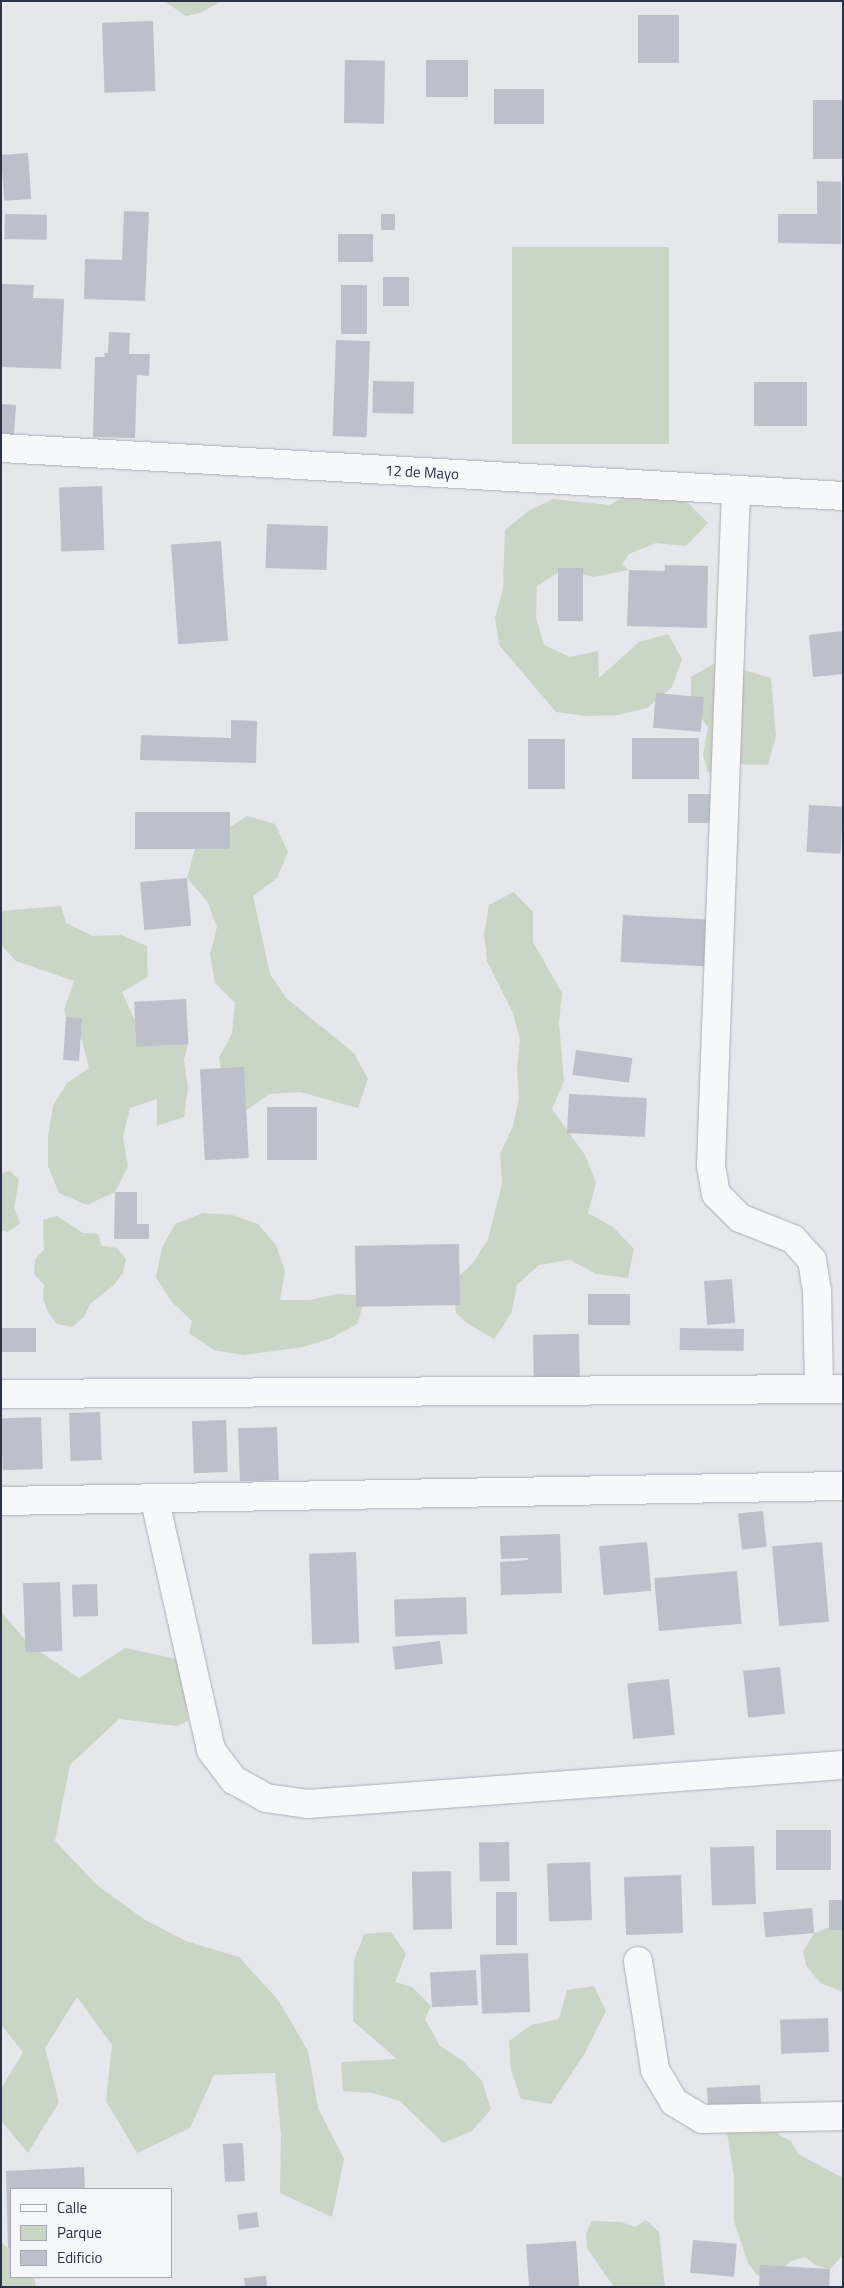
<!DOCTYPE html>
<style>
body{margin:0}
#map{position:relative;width:844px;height:2288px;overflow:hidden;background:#e4e7ec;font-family:"Titillium Web",sans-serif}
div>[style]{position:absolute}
.green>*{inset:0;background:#c9d6c5;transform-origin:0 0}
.building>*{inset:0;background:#bbc0ca;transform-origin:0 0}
.roads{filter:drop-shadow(0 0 1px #a9aeb7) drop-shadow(0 0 1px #a9aeb7)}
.minor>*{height:28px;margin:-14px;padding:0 14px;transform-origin:14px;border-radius:14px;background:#f7f8fa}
span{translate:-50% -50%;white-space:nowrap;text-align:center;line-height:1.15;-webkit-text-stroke:4px #f4f6f9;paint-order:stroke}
.street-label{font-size:15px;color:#2b3445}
.frame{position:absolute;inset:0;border:2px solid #2b3445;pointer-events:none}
.legend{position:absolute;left:10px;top:2188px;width:162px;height:90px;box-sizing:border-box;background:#f4f6f9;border:1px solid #a4a8b1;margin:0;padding:6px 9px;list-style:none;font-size:15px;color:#2b3445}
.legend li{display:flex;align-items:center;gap:10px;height:25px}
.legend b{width:25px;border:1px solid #a4a8b1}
</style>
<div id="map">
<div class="green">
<i style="clip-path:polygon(164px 1px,222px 1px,200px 13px,186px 16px)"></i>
<i style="left:512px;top:247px;width:157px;height:197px"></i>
<i style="clip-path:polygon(663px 488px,688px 503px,708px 523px,686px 546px,656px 543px,629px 554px,622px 564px,629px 570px,594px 577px,562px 570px,537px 586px,536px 617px,544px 645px,570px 657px,598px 651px,599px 678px,639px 642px,668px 634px,682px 659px,672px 687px,647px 708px,618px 715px,587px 716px,556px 712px,499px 645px,495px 618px,503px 589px,505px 530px,528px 511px,553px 499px,609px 505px,635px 491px)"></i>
<i style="clip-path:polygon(717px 662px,771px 678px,776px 736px,768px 765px,736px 764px,708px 773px,703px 755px,708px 727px,691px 705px,691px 677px)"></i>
<i style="clip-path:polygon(247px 816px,275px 824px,288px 852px,277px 878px,253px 896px,270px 974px,286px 998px,354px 1053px,368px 1079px,358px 1108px,300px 1092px,269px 1094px,244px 1112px,225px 1088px,219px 1058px,232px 1033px,235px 1003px,215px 983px,210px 954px,217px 927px,207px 901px,187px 878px,197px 840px,224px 831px)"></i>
<i style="clip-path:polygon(514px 892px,533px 912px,533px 942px,562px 993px,559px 1023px,564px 1081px,552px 1109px,585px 1155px,596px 1183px,588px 1213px,613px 1227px,634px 1249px,628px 1278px,596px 1274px,570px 1260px,539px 1265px,517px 1285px,511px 1314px,494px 1339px,467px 1323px,456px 1313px,452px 1283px,473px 1263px,488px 1239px,502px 1184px,500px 1154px,513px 1126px,519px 1098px,517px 1068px,520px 1040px,513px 1013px,487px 961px,484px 933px,489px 905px)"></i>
<i style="clip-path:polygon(61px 906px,66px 923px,93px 936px,121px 935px,147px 946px,148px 977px,122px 992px,134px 1019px,188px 1044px,184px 1060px,188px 1088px,184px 1117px,157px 1126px,157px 1099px,130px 1108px,123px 1137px,128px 1166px,115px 1192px,87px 1205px,59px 1193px,48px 1166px,48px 1136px,53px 1106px,67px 1083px,89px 1068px,82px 1041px,66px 1017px,64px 1010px,74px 981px,16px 961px,1px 945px,2px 911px)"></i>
<i style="clip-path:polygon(10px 1171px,19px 1180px,14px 1208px,20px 1223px,8px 1232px,1px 1230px,1px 1173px)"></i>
<i style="clip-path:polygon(203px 1213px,232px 1215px,258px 1224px,276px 1245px,285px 1271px,280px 1300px,309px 1300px,337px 1294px,366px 1296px,357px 1324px,332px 1338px,303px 1347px,244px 1355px,214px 1350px,189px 1333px,192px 1321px,171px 1301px,156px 1277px,162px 1248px,175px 1224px)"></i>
<i style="clip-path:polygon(57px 1216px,83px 1233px,98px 1234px,102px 1246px,117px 1248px,126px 1259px,123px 1273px,114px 1285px,90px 1304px,84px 1317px,72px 1327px,57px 1324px,48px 1312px,43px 1299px,44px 1285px,34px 1274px,35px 1260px,44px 1249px,43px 1220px)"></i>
<i style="clip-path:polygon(1px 1612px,30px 1645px,79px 1678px,125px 1648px,182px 1660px,188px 1721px,177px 1726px,119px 1719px,70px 1765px,55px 1841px,97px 1885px,145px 1920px,186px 1941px,239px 1957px,279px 2001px,308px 2051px,318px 2108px,344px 2159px,332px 2217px,280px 2193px,281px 2135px,275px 2073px,214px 2075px,190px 2128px,137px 2153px,106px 2101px,112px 2045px,77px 1997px,45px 2048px,59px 2102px,28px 2153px,1px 2121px,1px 2089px,23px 2052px,1px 2025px)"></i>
<i style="clip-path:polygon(833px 1926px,843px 1931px,843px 1992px,820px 1983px,806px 1965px,803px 1951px,814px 1933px)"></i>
<i style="clip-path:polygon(391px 1932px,406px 1954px,395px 1982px,412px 1987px,431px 2006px,425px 2019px,440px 2046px,462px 2060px,482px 2081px,491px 2109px,472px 2131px,443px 2143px,400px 2101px,373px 2093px,343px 2091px,341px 2062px,397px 2059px,353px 2021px,354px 1960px,364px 1934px)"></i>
<i style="clip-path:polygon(594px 1986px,606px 2011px,585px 2053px,551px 2104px,521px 2099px,511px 2070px,509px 2041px,531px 2025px,559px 2019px,567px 1990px)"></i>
<i style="clip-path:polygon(776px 2121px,779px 2135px,791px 2141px,798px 2154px,843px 2178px,843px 2255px,830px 2269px,817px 2266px,805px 2257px,791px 2261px,770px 2280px,757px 2275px,748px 2263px,734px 2221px,734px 2177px,727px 2133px,737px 2123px)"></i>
<i style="clip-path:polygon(646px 2220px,659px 2232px,665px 2287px,614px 2287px,587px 2248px,586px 2234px,592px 2221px,621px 2222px,635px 2227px)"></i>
<i style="clip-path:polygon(1px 2242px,11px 2251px,11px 2277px,34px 2277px,36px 2287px,1px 2287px)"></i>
</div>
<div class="building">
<i style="left:638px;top:15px;width:41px;height:48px"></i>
<i style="left:153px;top:21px;width:70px;height:51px;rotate:88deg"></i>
<i style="left:345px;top:60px;width:40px;height:63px;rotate:1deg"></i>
<i style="left:426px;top:60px;width:42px;height:37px"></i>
<i style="left:494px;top:89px;width:50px;height:35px"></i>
<i style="left:813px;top:100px;width:30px;height:59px"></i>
<i style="left:28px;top:153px;width:46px;height:27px;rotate:86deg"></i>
<i style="clip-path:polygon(817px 181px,841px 182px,841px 244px,778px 243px,778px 214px,817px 214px)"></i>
<i style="clip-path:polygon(124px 211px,149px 212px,145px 301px,84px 299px,85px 259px,122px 260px)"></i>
<i style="left:5px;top:214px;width:42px;height:25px;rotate:1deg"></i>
<i style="left:381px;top:214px;width:14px;height:16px"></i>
<i style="left:338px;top:234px;width:35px;height:28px"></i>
<i style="left:383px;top:277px;width:26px;height:29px"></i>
<i style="clip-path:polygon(1px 284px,34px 285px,33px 298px,64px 299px,61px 369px,1px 367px)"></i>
<i style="left:341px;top:285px;width:26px;height:49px"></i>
<i style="clip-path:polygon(109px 332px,130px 333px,129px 354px,150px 354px,149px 376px,137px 375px,135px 438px,93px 437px,95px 357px,105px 357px,104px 353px,108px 353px)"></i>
<i style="left:336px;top:340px;width:34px;height:96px;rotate:2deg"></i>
<i style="left:373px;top:381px;width:41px;height:32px;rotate:1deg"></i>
<i style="left:754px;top:382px;width:53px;height:44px"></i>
<i style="left:1px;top:404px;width:15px;height:30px;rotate:4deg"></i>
<i style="left:102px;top:486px;width:64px;height:43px;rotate:88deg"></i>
<i style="left:267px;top:524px;width:61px;height:44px;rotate:2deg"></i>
<i style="left:221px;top:541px;width:100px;height:50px;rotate:86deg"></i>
<i style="clip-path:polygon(665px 565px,708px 566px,707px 628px,627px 626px,629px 570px,665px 571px)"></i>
<i style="left:558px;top:568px;width:25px;height:53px"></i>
<i style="clip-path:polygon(843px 631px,843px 674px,813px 677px,809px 635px)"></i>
<i style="left:656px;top:693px;width:48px;height:35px;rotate:5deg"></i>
<i style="clip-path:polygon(231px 720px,257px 721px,256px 763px,140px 760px,141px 735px,231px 738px)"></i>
<i style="left:699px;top:738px;width:41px;height:67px;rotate:90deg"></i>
<i style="left:528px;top:739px;width:37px;height:50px"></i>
<i style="left:688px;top:794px;width:32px;height:29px"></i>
<i style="left:809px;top:805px;width:34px;height:47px;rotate:3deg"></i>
<i style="left:135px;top:812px;width:95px;height:37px"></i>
<i style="left:187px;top:878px;width:48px;height:47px;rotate:85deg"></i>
<i style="left:623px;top:915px;width:84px;height:47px;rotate:3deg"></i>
<i style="left:186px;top:999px;width:45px;height:52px;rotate:87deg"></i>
<i style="left:66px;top:1017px;width:16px;height:43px;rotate:4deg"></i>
<i style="left:576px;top:1050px;width:57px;height:25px;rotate:8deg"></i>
<i style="left:244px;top:1067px;width:91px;height:44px;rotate:87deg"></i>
<i style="left:569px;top:1094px;width:78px;height:39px;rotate:3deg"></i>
<i style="left:267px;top:1107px;width:50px;height:53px"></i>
<i style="clip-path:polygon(115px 1192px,137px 1192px,137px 1224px,149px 1224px,149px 1239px,114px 1239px)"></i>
<i style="left:459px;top:1244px;width:61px;height:104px;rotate:89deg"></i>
<i style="left:732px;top:1279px;width:44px;height:28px;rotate:86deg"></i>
<i style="left:630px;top:1294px;width:31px;height:42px;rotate:90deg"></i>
<i style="left:1px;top:1328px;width:35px;height:24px"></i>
<i style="left:680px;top:1328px;width:64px;height:22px;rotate:1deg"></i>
<i style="left:579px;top:1334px;width:53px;height:46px;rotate:89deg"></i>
<i style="left:100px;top:1412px;width:48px;height:31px;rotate:88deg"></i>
<i style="left:41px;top:1417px;width:52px;height:40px;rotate:88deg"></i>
<i style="left:226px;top:1420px;width:52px;height:34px;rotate:88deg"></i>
<i style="left:277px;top:1427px;width:53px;height:39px;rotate:88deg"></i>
<i style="left:763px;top:1511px;width:36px;height:25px;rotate:84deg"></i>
<i style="clip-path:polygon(560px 1534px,562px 1593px,501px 1595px,500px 1562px,528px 1560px,528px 1558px,501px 1559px,500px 1536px)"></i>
<i style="left:647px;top:1542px;width:49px;height:48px;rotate:85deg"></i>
<i style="left:822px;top:1542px;width:80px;height:50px;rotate:85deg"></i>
<i style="left:356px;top:1552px;width:91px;height:47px;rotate:88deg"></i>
<i style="left:737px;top:1571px;width:53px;height:83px;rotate:85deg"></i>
<i style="left:60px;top:1582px;width:69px;height:37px;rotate:88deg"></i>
<i style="left:97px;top:1584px;width:32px;height:25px;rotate:88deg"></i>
<i style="left:466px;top:1597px;width:37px;height:72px;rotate:88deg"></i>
<i style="left:440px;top:1641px;width:23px;height:48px;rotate:83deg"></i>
<i style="left:780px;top:1667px;width:47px;height:37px;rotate:84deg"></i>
<i style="left:669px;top:1679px;width:56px;height:42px;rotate:84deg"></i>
<i style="left:831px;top:1830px;width:40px;height:55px;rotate:90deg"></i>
<i style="left:509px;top:1842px;width:39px;height:30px;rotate:89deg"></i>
<i style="left:754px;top:1846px;width:58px;height:44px;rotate:88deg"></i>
<i style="left:590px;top:1862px;width:58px;height:43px;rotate:88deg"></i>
<i style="left:451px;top:1871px;width:58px;height:39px;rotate:89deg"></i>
<i style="left:681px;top:1875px;width:58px;height:57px;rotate:88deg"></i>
<i style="left:496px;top:1892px;width:21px;height:53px"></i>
<i style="left:829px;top:1900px;width:14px;height:30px"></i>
<i style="left:812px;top:1908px;width:25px;height:49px;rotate:85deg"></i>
<i style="left:528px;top:1953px;width:59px;height:48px;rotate:88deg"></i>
<i style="left:476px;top:1970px;width:35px;height:46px;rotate:87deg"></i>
<i style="left:828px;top:2018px;width:34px;height:48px;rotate:88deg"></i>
<i style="left:760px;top:2085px;width:19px;height:53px;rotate:87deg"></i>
<i style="left:243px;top:2143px;width:38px;height:20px;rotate:87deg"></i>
<i style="clip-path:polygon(84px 2167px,85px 2189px,11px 2189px,11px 2248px,8px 2249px,6px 2171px)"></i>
<i style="left:257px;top:2212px;width:15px;height:20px;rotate:82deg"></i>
<i style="left:693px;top:2240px;width:44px;height:33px;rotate:5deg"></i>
<i style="left:576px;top:2241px;width:46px;height:50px;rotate:86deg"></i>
<i style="clip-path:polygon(760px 2265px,830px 2269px,829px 2287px,759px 2287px)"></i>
<i style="clip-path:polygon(266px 2276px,267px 2287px,245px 2287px,244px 2278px)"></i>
</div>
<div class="roads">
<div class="minor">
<i style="left:1px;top:448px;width:843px;rotate:3.26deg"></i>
<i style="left:736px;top:490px;width:676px;rotate:92.12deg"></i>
<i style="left:711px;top:1166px;width:28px;rotate:80deg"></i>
<i style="left:716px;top:1194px;width:34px;rotate:45deg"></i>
<i style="left:740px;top:1218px;width:57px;rotate:21.6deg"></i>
<i style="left:793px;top:1239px;width:28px;rotate:48deg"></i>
<i style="left:812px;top:1260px;width:30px;rotate:81deg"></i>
<i style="left:817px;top:1290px;width:99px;rotate:88.8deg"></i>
<i style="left:1px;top:1394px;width:842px;rotate:-0.34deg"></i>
<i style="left:1px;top:1501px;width:842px;rotate:-1.02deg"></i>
<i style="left:155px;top:1501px;width:255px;rotate:77.3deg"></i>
<i style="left:211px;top:1750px;width:38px;rotate:53deg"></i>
<i style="left:234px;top:1780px;width:37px;rotate:29deg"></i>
<i style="left:266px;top:1798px;width:41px;rotate:8.3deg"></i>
<i style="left:307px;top:1804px;width:537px;rotate:-4.16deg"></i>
<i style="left:638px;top:1961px;width:110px;rotate:81.1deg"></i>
<i style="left:655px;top:2070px;width:37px;rotate:59deg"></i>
<i style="left:674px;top:2102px;width:33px;rotate:31deg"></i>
<i style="left:702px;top:2119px;width:141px;rotate:-1.2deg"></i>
</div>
</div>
<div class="street-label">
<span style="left:422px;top:472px;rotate:3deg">12 de Mayo</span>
</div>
<div class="frame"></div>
<ul class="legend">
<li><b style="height:6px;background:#f7f8fa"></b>Calle</li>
<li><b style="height:14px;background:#c9d6c5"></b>Parque</li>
<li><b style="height:14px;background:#bbc0ca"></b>Edificio</li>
</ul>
</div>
